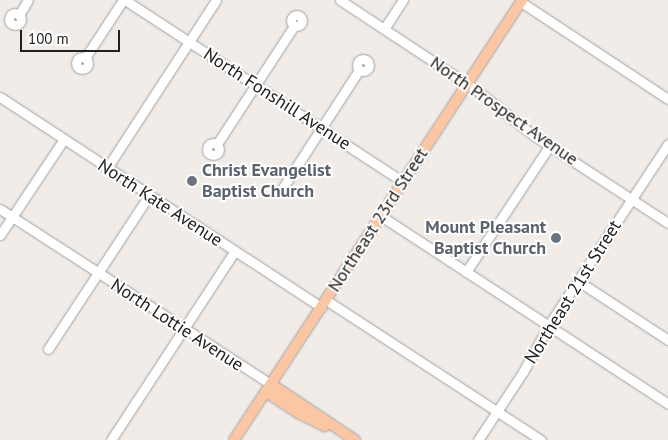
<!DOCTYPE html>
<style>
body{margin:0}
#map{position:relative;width:668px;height:440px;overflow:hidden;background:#f1ece8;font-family:"PT Sans",sans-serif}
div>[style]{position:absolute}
.roads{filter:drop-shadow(0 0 1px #a2a2a2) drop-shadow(0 0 1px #a2a2a2)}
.minor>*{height:9px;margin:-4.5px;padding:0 4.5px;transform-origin:4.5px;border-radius:4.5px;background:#fff}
.minor>.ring{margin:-4.5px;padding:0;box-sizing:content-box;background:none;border:9px solid #fff;border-radius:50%}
.major>*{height:10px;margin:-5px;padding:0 5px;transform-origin:5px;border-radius:5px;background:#fac6a4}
.dots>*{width:14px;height:14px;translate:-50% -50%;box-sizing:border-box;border:2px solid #fff;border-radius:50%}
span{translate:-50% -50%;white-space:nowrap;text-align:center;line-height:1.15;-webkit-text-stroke:4px #fff;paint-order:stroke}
.street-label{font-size:18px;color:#212121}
.worship-label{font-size:18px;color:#5b616d;font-weight:700}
.left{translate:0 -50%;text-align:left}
.right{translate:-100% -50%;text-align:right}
.scale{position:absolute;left:20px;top:30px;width:100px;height:22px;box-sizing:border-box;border:2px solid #212121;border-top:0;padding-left:6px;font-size:15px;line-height:18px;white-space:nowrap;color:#212121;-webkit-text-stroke:4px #fff;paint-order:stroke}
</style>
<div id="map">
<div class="roads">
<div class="minor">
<i style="left:125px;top:0;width:332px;rotate:33.2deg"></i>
<i style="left:340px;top:0;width:162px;rotate:33.4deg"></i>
<i style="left:475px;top:89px;width:74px;rotate:38.4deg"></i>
<i style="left:533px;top:135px;width:161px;rotate:33.1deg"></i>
<i style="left:521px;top:2px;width:176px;rotate:33.4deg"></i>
<i class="ring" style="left:9px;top:13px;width:3px;height:3px"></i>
<i style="left:19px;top:15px;width:17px;rotate:-59deg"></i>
<i class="ring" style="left:291.5px;top:15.5px;width:2px;height:2px"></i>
<i style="left:384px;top:29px;width:35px;rotate:-57deg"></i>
<i class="ring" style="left:76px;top:57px;width:3px;height:3px"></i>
<i style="left:85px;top:58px;width:69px;rotate:-56.8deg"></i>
<i class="ring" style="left:357px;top:59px;width:3px;height:3px"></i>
<i style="left:0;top:97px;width:384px;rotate:33.2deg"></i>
<i class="ring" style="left:207px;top:143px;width:3px;height:3px"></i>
<i style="left:217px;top:144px;width:141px;rotate:-56.9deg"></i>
<i style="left:107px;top:168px;width:200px;rotate:-57deg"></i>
<i style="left:280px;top:192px;width:145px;rotate:-57.1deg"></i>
<i style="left:0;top:209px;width:323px;rotate:32.9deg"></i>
<i style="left:381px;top:216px;width:343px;rotate:33.2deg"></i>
<i style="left:0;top:235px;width:115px;rotate:-56.3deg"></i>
<i style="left:466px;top:272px;width:152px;rotate:-56.5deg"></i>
<i style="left:578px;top:281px;width:108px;rotate:33.2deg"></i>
<i style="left:326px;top:300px;width:257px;rotate:33.1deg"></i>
<i style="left:48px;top:349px;width:184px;rotate:-56.7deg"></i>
<i style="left:111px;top:440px;width:225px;rotate:-56.8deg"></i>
<i style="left:478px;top:440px;width:82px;rotate:-56.5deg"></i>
<i style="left:523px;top:372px;width:52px;rotate:-61.5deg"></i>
<i style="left:548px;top:326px;width:218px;rotate:-56.6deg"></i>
</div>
<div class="major">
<i style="left:271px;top:384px;width:101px;rotate:33.7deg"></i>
<i style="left:266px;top:392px;width:38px;rotate:33deg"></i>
<i style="left:298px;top:413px;width:30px;rotate:26deg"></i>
<i style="left:234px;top:440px;width:526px;rotate:-56.79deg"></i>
</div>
</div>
<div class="dots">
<i style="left:192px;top:181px;background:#6b7280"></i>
<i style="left:556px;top:238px;background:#6b7280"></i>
</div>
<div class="street-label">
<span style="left:277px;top:99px;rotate:33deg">North Fonshill Avenue</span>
<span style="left:504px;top:111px;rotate:35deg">North Prospect Avenue</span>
<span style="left:160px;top:203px;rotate:33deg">North Kate Avenue</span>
<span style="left:378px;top:220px;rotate:-57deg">Northeast 23rd Street</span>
<span style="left:573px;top:292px;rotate:-58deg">Northeast 21st Street</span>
<span style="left:177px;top:325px;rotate:33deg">North Lottie Avenue</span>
</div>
<div class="worship-label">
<span class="left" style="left:202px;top:181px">Christ Evangelist<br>Baptist Church</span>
<span class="right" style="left:546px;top:238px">Mount Pleasant<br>Baptist Church</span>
</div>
<div class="scale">100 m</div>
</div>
